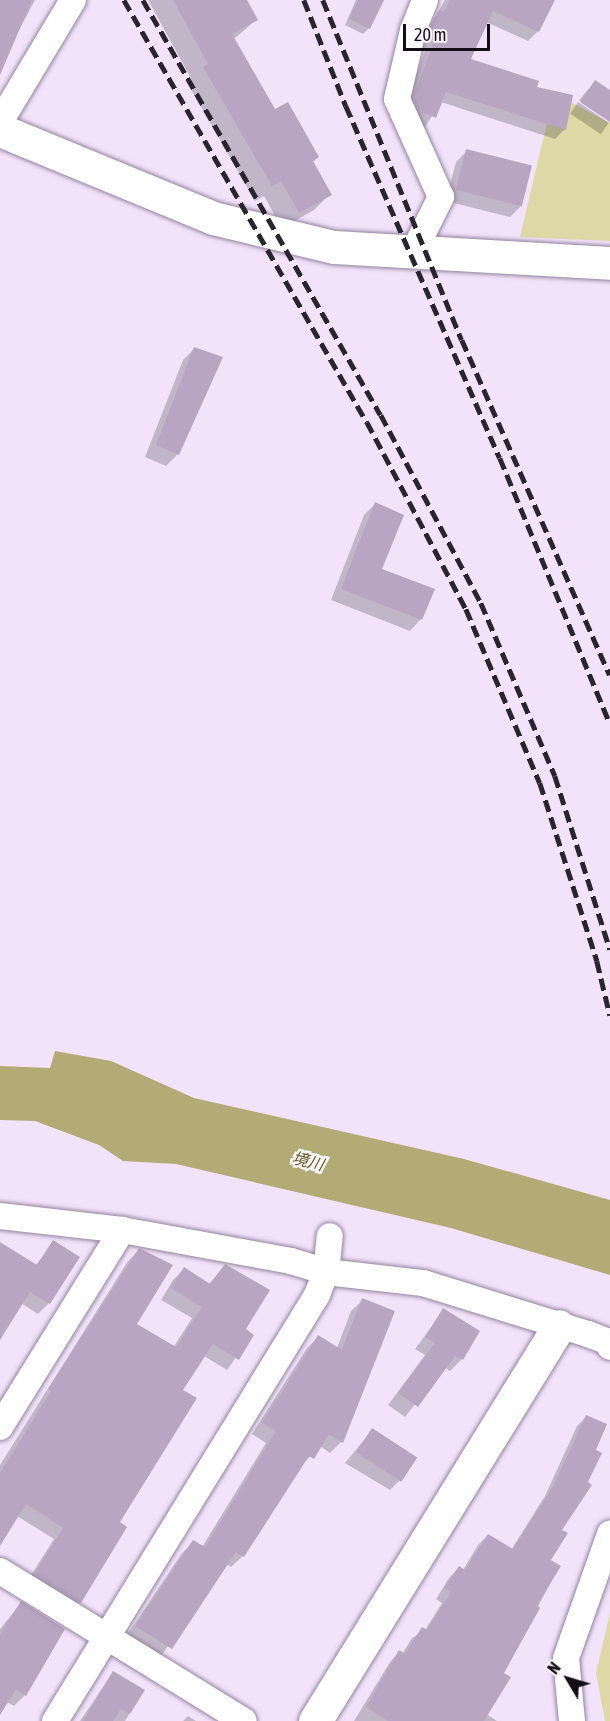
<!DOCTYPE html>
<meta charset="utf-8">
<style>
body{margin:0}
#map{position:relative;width:610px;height:1721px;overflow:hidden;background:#f2e3fb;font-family:"Asap Condensed","Noto Sans JP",sans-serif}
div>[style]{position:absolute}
.green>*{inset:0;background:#ded8a7}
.water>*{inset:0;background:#b2ab75}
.shadow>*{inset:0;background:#0003;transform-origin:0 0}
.building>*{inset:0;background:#b7a5c2;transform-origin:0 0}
.roads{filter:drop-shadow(0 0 2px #94839e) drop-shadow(0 0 2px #94839e)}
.minor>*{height:26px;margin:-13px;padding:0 13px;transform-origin:13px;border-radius:13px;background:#fff}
.tertiary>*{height:33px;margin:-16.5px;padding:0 16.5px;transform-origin:16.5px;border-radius:16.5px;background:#fff}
.rail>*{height:4.5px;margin-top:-2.25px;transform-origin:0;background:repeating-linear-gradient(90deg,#2a242e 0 12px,transparent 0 18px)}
span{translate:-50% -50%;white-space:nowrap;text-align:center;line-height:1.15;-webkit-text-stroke:5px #f9f5fb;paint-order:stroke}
.water-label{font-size:16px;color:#61581a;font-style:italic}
.north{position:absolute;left:538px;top:1649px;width:60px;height:60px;-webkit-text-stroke:4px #f9f5fb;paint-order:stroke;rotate:308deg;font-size:16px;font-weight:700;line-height:24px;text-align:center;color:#140e17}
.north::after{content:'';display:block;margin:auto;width:21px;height:27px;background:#140e17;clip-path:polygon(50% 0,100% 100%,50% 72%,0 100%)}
.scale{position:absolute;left:403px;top:24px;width:87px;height:27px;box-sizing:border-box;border:3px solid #140e17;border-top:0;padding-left:8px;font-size:18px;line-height:21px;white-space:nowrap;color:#140e17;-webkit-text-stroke:4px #f9f5fb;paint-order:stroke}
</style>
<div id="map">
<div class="green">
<i style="clip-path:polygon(554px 93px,610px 123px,610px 241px,520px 237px)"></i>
<i style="clip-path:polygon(610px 1613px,610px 1721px,605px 1721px,596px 1673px)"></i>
</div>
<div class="water">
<i style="clip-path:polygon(55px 1051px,111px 1061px,194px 1098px,464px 1159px,610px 1200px,610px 1275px,451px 1228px,176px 1164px,123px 1161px,99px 1145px,35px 1121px,0 1120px,0 1066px,50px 1068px)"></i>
</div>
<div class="shadow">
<i style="clip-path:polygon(0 0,35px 0,0 66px)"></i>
<i style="clip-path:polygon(148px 0,246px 0,256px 20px,234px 39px,275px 111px,318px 157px,312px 163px,330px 194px,314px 210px,282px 228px,264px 196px,255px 201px,188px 84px,192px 80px)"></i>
<i style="clip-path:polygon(356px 0,373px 0,369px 28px,363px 34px,345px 25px)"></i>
<i style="clip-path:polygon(445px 0,553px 0,538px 31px,528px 41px,486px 22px,469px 60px,535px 88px,565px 129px,555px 139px,441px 102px,425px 127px,409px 120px,404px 108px,425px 51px,418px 45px)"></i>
<i style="clip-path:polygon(595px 82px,610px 91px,610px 121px,579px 100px)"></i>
<i style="left:578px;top:102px;width:37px;height:14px;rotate:34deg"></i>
<i style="clip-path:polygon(467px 151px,521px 206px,510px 217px,446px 201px,456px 162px)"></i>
<i style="clip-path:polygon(195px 348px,178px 454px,166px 466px,145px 457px,183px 360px)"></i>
<i style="clip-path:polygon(375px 504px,380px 570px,421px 619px,410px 631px,331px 600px,364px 515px)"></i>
<i style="clip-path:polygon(54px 1242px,78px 1257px,49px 1303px,38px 1314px,21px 1303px,0 1337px,0 1255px,35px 1266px)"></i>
<i style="clip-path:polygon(139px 1250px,134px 1324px,173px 1348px,192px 1318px,161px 1300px,173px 1280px,184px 1269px,208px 1285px,225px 1266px,244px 1330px,252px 1335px,227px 1370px,204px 1356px,181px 1391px,80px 1602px,69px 1613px,24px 1586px,54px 1539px,17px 1516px,0 1543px,0 1465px,128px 1261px)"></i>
<i style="clip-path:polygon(363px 1300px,341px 1442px,330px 1453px,320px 1446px,299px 1468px,243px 1556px,231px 1567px,226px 1564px,159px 1659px,125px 1638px,182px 1553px,193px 1542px,202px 1547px,266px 1443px,252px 1434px,307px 1348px,318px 1337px,337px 1348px,351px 1311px)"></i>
<i style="clip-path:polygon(444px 1310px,478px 1332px,461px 1360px,450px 1371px,444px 1367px,405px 1417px,388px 1405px,425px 1355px,415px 1349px)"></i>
<i style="clip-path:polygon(586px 1417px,560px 1530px,549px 1561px,559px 1567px,502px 1674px,486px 1714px,497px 1721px,354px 1721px,390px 1662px,399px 1652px,402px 1654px,412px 1638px,425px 1630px,442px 1603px,436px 1599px,449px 1578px,459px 1568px,463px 1570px,478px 1545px,488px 1535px,511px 1550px,545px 1496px,577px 1426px)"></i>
<i style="clip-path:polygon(372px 1430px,401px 1479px,390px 1490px,345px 1463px)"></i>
<i style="clip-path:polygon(21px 1603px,25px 1695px,14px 1706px,7px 1702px,0 1714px,0 1629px)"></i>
<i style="clip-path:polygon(113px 1672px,143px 1691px,125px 1721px,80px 1721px)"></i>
<i style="clip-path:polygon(188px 1716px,196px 1721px,183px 1721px)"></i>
</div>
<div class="building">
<i style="clip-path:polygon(0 0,32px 0,0 75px)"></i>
<i style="clip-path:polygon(173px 0,247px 0,258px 20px,232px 34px,275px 109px,288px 102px,319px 157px,313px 161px,332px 195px,299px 213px,281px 181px,272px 186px,203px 67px,208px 64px)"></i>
<i style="clip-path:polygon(358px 0,384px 0,370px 29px,349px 19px)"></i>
<i style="clip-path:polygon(450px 0,555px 0,539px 32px,493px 11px,471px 59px,539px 81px,537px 87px,573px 95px,566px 130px,446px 92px,436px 118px,419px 111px,413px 97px,434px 41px,427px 34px,439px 10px,444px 12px)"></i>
<i style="clip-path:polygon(595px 80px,610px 90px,610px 122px,580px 102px)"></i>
<i style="left:466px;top:149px;width:68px;height:42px;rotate:14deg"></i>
<i style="clip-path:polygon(194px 347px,223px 357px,179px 455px,156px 445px)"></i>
<i style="clip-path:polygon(375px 502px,404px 515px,382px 569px,435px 589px,422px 620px,341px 589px)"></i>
<i style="clip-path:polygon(53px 1240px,80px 1257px,50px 1304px,30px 1292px,0 1340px,0 1242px,37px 1265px)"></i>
<i style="clip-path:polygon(139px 1248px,173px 1265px,137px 1324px,176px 1347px,202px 1307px,171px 1288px,184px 1267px,210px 1284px,225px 1264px,270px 1290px,246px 1329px,254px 1335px,239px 1360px,213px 1344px,183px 1390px,197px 1398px,120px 1522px,127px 1527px,81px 1603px,34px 1574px,63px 1528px,26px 1504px,0 1546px,0 1473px,51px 1391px,48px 1389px)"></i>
<i style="clip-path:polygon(362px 1298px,395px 1311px,343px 1443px,329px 1434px,314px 1459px,309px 1456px,244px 1557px,236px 1552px,172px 1649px,135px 1626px,193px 1540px,205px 1547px,276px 1431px,262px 1423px,318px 1335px,342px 1350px)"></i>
<i style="clip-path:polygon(443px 1308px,480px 1331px,463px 1360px,455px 1356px,418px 1407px,398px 1393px,435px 1343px,425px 1337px)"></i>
<i style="clip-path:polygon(586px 1415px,607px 1424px,596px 1450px,602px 1453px,588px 1482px,592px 1485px,562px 1530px,568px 1533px,551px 1560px,561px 1566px,537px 1605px,540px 1608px,504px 1673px,511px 1677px,484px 1721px,388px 1721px,366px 1707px,399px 1650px,405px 1654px,422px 1627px,427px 1630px,451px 1592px,444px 1588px,459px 1566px,465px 1570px,488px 1534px,513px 1549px,554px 1485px)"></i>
<i style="left:372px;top:1428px;width:54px;height:29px;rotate:33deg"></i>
<i style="clip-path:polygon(21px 1601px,65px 1629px,26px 1696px,16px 1689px,0 1715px,0 1634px)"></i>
<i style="clip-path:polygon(113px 1671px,145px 1690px,130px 1714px,121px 1709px,113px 1721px,83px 1721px)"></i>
</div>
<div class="roads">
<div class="minor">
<i style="left:0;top:122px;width:142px;rotate:-59.1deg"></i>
<i style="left:413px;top:253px;width:63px;rotate:-63.4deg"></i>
<i style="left:441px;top:197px;width:107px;rotate:-114.2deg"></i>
<i style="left:397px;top:99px;width:71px;rotate:-76.9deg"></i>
<i style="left:413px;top:30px;width:32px;rotate:-68deg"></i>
<i style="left:0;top:1216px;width:123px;rotate:6.5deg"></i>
<i style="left:122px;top:1230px;width:172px;rotate:10.4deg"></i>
<i style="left:291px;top:1261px;width:37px;rotate:17deg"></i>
<i style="left:326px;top:1272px;width:98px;rotate:6.5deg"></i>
<i style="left:423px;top:1283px;width:173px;rotate:17.2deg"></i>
<i style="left:588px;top:1334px;width:19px;rotate:21deg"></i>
<i style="left:606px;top:1341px;width:7px;rotate:56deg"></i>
<i style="left:0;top:1427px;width:232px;rotate:-58.2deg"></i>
<i style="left:0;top:1571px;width:286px;rotate:31.6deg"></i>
<i style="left:55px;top:1721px;width:500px;rotate:-58.41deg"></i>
<i style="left:317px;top:1295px;width:25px;rotate:-69deg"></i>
<i style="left:326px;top:1272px;width:36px;rotate:-84deg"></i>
<i style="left:572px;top:1721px;width:63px;rotate:-95.4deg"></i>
<i style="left:566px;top:1658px;width:132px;rotate:-70.5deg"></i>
</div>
<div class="tertiary">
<i style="left:0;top:130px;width:230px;rotate:22.4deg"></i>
<i style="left:213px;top:218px;width:124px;rotate:13.5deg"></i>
<i style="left:334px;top:247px;width:276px;rotate:3.3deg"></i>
<i style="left:315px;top:1721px;width:464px;rotate:-58.3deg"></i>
</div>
</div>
<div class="rail">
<i style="left:124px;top:0;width:487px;rotate:60.1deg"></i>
<i style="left:367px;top:422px;width:212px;rotate:62.1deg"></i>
<i style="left:466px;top:609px;width:189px;rotate:67deg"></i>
<i style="left:540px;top:783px;width:187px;rotate:72.2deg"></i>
<i style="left:597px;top:961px;width:56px;rotate:76.5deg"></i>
<i style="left:143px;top:0;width:478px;rotate:60.2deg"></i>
<i style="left:381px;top:415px;width:213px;rotate:62deg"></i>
<i style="left:481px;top:603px;width:188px;rotate:66.8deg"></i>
<i style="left:555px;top:776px;width:182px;rotate:72.4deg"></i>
<i style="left:304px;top:0;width:114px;rotate:68.4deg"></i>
<i style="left:346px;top:106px;width:384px;rotate:66.4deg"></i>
<i style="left:500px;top:458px;width:287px;rotate:67.5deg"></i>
<i style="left:323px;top:0;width:367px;rotate:67.8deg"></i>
<i style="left:462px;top:340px;width:366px;rotate:66.2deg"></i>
</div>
<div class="water-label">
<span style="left:308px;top:1161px;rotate:14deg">境川</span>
</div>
<div class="north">N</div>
<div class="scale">20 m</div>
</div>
